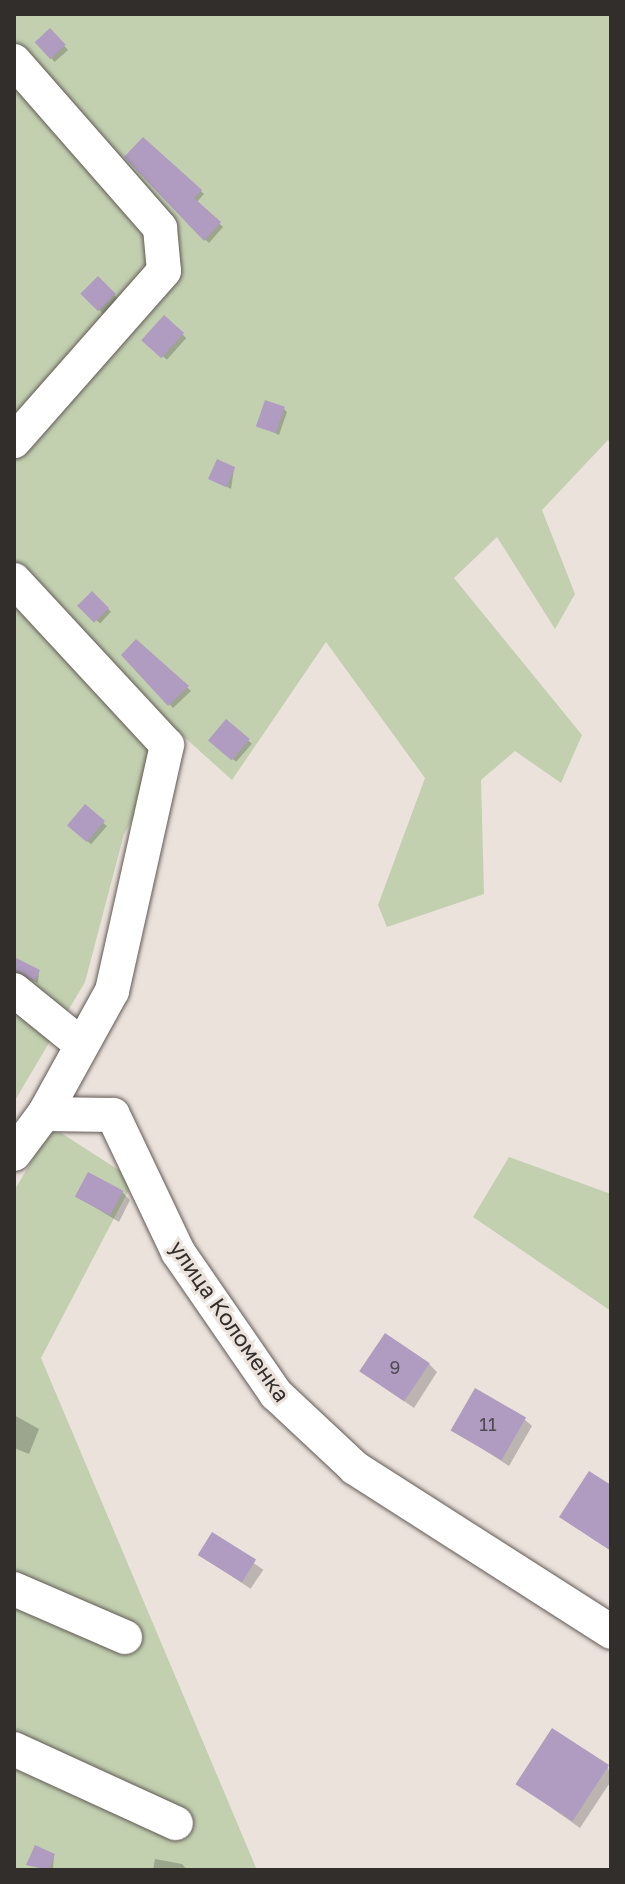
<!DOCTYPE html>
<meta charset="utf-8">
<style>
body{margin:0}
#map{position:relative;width:625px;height:1884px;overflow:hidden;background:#ebe2dc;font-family:"Golos Text",sans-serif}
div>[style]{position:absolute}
.green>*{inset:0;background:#c2d0b0}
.shadow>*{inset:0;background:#0003;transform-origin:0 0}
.building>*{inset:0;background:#af9cc0;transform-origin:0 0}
.roads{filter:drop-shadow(0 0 2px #625a55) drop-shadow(0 0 2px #625a55)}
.minor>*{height:34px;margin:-17px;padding:0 17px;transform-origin:17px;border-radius:17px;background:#fff}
span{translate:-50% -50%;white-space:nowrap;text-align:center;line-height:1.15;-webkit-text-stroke:6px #ebe2dc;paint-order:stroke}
.number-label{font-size:18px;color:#504a51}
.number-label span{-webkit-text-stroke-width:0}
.street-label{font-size:22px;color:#312e2c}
.frame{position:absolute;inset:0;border:16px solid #312e2c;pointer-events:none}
</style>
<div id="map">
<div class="green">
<i style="clip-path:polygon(14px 14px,611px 14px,611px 444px,608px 440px,542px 510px,575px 594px,555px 629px,497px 537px,454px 578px,582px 735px,561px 783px,515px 751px,481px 780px,484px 894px,387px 927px,378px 905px,425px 778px,326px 642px,232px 780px,182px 735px,124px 834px,85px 982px,14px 1102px)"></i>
<i style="clip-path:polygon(52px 1127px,134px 1180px,41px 1358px,257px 1870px,14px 1870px,14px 1191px)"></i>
<i style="clip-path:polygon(509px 1157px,611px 1194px,611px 1311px,473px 1217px)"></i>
</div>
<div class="shadow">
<i style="left:50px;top:30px;width:27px;height:18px;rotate:48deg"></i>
<i style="clip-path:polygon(143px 139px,204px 194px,196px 203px,223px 227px,209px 243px,191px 227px)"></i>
<i style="left:98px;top:279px;width:28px;height:21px;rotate:45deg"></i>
<i style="left:164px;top:318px;width:30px;height:29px;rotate:42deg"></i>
<i style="clip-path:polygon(284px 409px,287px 412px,279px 435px,258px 425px)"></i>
<i style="clip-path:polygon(234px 469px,231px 489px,211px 478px)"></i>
<i style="left:92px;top:594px;width:26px;height:16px;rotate:43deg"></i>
<i style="clip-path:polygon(136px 641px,191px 691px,173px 708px,124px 655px)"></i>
<i style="left:227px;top:722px;width:33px;height:24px;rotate:41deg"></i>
<i style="left:85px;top:807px;width:29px;height:24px;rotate:41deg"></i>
<i style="clip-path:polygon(14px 961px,39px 972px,38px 983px,14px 974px)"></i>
<i style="clip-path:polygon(122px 1192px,130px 1200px,119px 1222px,78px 1197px)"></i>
<i style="clip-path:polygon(429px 1364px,437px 1372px,414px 1408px,362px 1372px)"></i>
<i style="clip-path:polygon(14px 1415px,39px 1429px,29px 1454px,14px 1448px)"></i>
<i style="clip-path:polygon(524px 1419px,532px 1426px,509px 1466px,453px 1430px)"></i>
<i style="left:212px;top:1535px;width:62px;height:23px;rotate:34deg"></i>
<i style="clip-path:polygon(608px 1767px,611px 1781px,580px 1828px,518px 1784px)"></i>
<i style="clip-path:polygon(54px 1855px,53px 1870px,29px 1865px)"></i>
<i style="clip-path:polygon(155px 1859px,182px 1864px,187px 1870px,153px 1870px)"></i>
</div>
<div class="building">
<i style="left:50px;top:28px;width:23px;height:21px;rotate:47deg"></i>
<i style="clip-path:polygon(143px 137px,202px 190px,194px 198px,221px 222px,204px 241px,124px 157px)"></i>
<i style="left:98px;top:276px;width:25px;height:25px;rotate:45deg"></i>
<i style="left:164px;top:315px;width:27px;height:34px;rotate:42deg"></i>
<i style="left:265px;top:400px;width:21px;height:28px;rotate:19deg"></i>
<i style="left:217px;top:459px;width:20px;height:22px;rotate:24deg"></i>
<i style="left:92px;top:591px;width:24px;height:21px;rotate:45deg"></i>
<i style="clip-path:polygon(136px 639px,189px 686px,168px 706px,121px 655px)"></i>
<i style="left:226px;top:719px;width:31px;height:28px;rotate:40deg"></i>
<i style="left:85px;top:804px;width:26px;height:28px;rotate:40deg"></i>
<i style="clip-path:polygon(14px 957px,40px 970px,35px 981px,14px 970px)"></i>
<i style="left:88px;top:1172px;width:40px;height:28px;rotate:28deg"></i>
<i style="left:385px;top:1333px;width:54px;height:46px;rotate:34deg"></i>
<i style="left:475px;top:1388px;width:59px;height:49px;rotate:30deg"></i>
<i style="clip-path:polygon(589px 1471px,611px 1485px,611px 1551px,559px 1517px)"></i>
<i style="left:212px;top:1532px;width:52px;height:27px;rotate:32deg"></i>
<i style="left:552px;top:1728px;width:68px;height:67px;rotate:33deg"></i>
<i style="clip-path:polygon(35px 1845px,55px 1854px,49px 1870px,26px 1865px)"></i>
</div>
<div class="roads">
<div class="minor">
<i style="left:14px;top:61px;width:222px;rotate:48.8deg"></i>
<i style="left:160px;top:228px;width:43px;rotate:84.7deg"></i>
<i style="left:164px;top:271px;width:227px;rotate:131.4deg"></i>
<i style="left:14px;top:580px;width:225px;rotate:47.2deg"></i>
<i style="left:167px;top:745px;width:252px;rotate:102.6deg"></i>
<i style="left:112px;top:991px;width:141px;rotate:118.9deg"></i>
<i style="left:44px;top:1114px;width:50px;rotate:126.9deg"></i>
<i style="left:14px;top:990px;width:87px;rotate:39deg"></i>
<i style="left:44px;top:1114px;width:69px;rotate:0.8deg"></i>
<i style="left:113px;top:1115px;width:152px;rotate:64.6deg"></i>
<i style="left:178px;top:1252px;width:173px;rotate:55.4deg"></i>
<i style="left:276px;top:1394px;width:108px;rotate:43.1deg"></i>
<i style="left:355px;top:1468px;width:304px;rotate:32.6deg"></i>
<i style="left:14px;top:1589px;width:121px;rotate:23.4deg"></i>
<i style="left:14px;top:1749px;width:178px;rotate:24.6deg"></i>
</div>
</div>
<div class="number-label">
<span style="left:395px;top:1367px">9</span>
<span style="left:488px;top:1424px">11</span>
</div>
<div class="street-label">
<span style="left:230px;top:1321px;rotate:55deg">улица Коломенка</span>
</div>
<div class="frame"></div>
</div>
